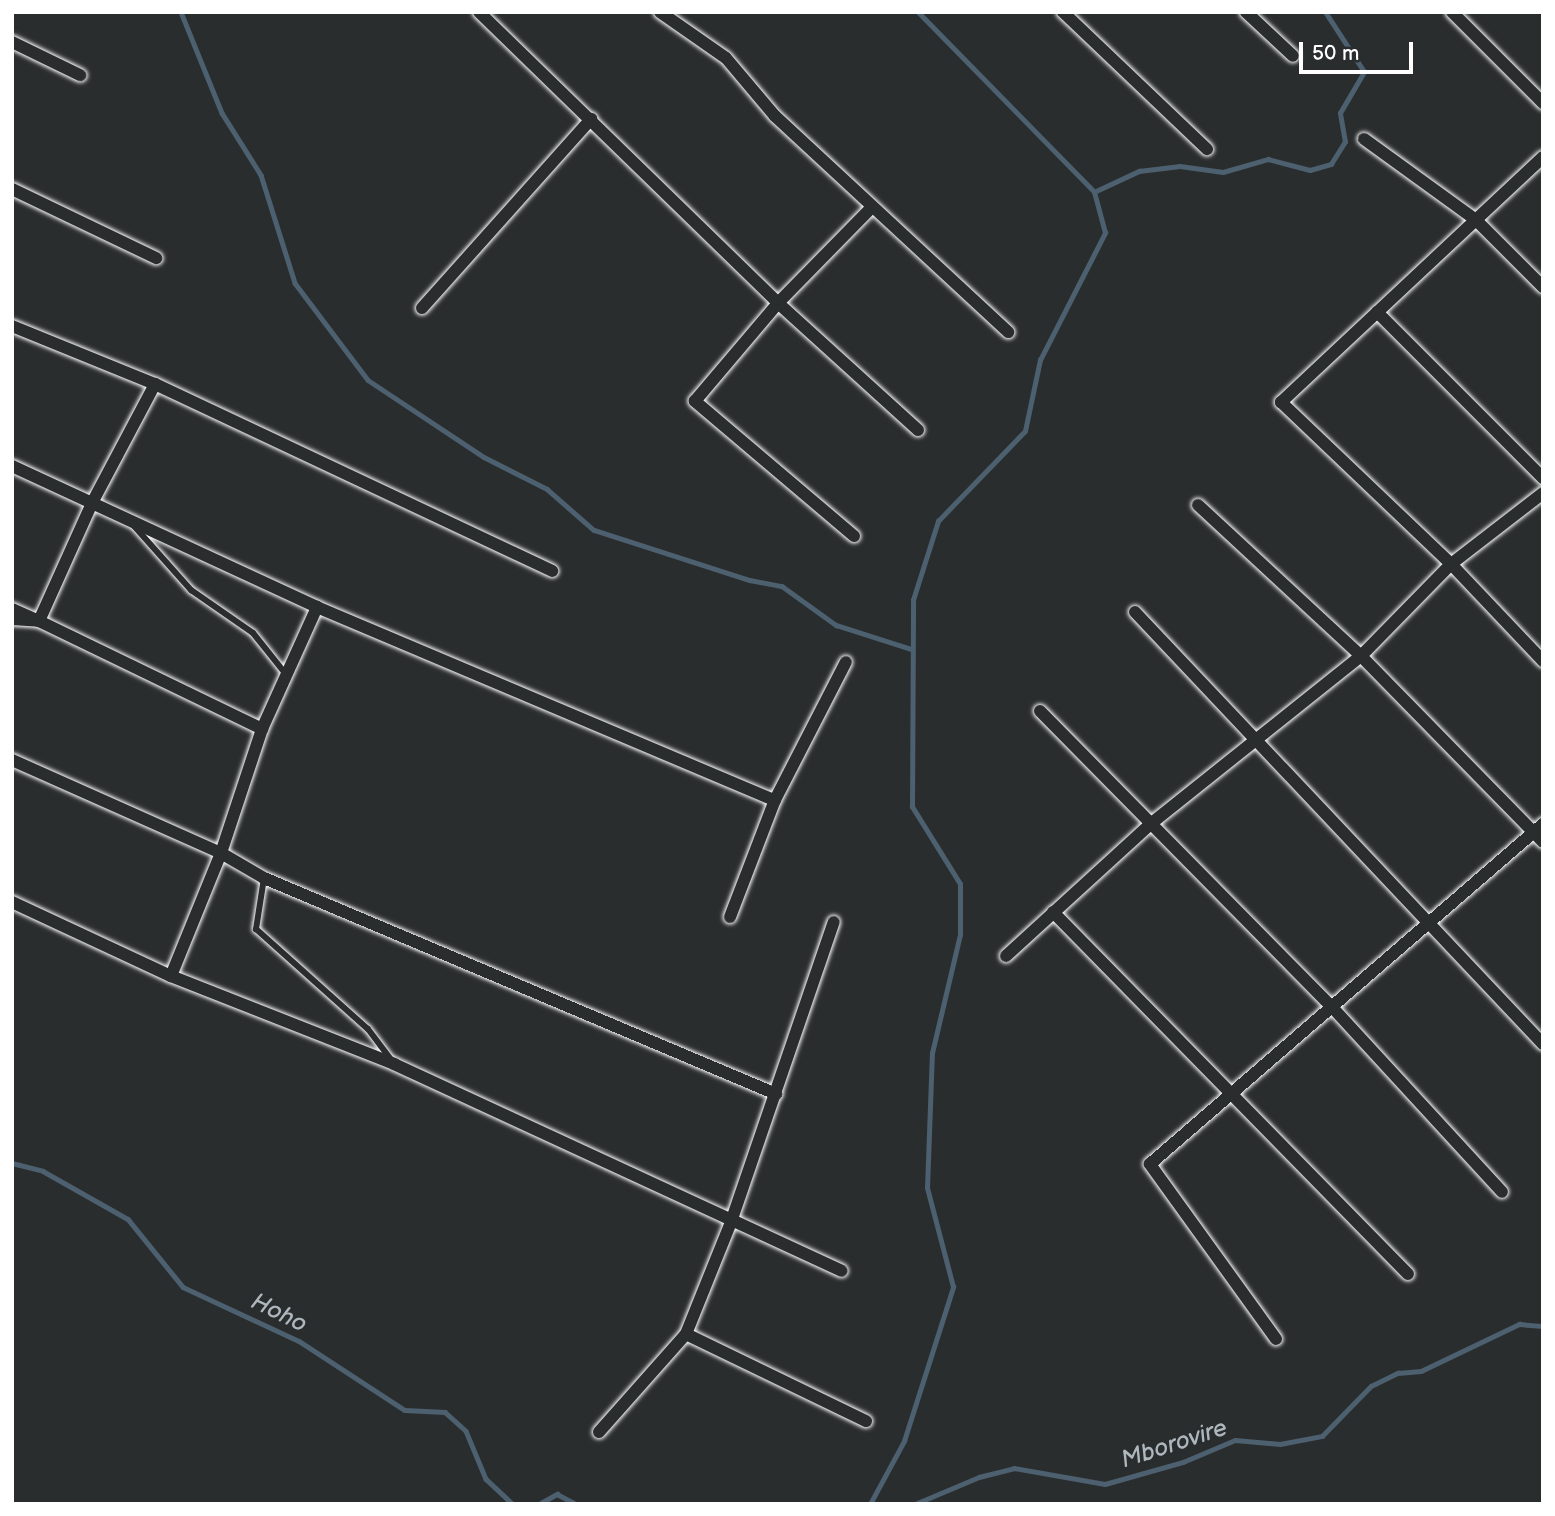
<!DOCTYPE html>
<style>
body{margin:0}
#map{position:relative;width:1555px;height:1516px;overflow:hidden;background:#2a2d2e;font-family:"Balsamiq Sans",sans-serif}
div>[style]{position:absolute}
.stream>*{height:4.5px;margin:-2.25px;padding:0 2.25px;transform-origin:2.25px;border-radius:2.25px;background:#4c606f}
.roads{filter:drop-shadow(0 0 2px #fff) drop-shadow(0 0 2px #fff)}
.lane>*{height:6px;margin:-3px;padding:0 3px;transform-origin:3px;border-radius:3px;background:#2a2d2e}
.street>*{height:12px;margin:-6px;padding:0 6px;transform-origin:6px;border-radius:6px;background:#2a2d2e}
span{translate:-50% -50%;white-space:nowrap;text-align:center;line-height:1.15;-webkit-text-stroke:5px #2a2d2e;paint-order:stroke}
.water-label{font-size:24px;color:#aeb7be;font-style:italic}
.frame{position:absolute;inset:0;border:14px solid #fff;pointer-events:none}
.scale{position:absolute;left:1299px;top:42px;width:114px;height:32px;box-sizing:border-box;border:4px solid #fff;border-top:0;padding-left:9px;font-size:21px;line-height:24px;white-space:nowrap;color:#fff;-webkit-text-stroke:5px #2a2d2e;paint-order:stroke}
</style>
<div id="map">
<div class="stream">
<i style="left:181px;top:12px;width:109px;rotate:67.9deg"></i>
<i style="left:222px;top:113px;width:73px;rotate:57.8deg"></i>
<i style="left:261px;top:175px;width:113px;rotate:72.5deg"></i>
<i style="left:295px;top:283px;width:121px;rotate:53deg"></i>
<i style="left:368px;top:380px;width:139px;rotate:33.6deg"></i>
<i style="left:484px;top:457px;width:71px;rotate:26.9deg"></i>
<i style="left:547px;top:489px;width:62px;rotate:41.1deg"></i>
<i style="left:594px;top:530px;width:164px;rotate:17.8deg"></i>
<i style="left:750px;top:580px;width:33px;rotate:11deg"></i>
<i style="left:782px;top:586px;width:67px;rotate:35.8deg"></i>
<i style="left:836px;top:625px;width:79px;rotate:17.7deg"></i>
<i style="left:1094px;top:192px;width:50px;rotate:-25deg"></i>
<i style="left:1139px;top:171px;width:41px;rotate:-7deg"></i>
<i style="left:1180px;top:166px;width:43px;rotate:7.9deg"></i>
<i style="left:1223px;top:172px;width:47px;rotate:-16.1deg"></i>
<i style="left:1268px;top:159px;width:43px;rotate:14.7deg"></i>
<i style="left:1310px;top:170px;width:22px;rotate:-16deg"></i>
<i style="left:1331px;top:164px;width:26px;rotate:-58deg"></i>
<i style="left:1345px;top:142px;width:29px;rotate:-100deg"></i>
<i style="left:1340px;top:113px;width:48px;rotate:-59.7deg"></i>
<i style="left:1364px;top:72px;width:72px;rotate:-123deg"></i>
<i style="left:12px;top:1163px;width:32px;rotate:14deg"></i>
<i style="left:43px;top:1171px;width:98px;rotate:29.5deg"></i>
<i style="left:128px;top:1219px;width:87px;rotate:51deg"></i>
<i style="left:183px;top:1287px;width:128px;rotate:25deg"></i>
<i style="left:299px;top:1341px;width:126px;rotate:33.1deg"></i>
<i style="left:405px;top:1410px;width:40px;rotate:2.9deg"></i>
<i style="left:445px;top:1412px;width:28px;rotate:42deg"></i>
<i style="left:466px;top:1431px;width:52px;rotate:67.4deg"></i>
<i style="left:486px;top:1479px;width:37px;rotate:43deg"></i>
<i style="left:539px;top:1504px;width:21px;rotate:-29deg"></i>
<i style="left:557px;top:1494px;width:21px;rotate:28deg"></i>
<i style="left:870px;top:1504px;width:72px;rotate:-61.6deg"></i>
<i style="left:904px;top:1441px;width:162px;rotate:-72.3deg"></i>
<i style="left:953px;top:1287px;width:102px;rotate:-104.7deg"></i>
<i style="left:927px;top:1188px;width:135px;rotate:-87.9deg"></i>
<i style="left:932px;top:1053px;width:121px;rotate:-76.7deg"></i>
<i style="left:960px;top:935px;width:51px;rotate:-90deg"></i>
<i style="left:960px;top:884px;width:91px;rotate:-121.9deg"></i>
<i style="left:912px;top:807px;width:207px;rotate:-89.7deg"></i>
<i style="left:913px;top:600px;width:83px;rotate:-72.4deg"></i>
<i style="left:938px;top:521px;width:125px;rotate:-46deg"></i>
<i style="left:1025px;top:431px;width:73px;rotate:-78.1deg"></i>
<i style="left:1040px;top:360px;width:143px;rotate:-62.9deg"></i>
<i style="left:1105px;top:233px;width:42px;rotate:-105deg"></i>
<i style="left:1094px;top:192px;width:252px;rotate:-134.4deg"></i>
<i style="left:915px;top:1504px;width:69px;rotate:-22.9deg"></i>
<i style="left:979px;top:1477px;width:36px;rotate:-14deg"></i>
<i style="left:1014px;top:1468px;width:92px;rotate:10deg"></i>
<i style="left:1105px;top:1484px;width:81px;rotate:-15.8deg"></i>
<i style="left:1183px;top:1462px;width:56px;rotate:-22.9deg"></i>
<i style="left:1235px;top:1440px;width:45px;rotate:5.1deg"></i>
<i style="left:1280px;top:1444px;width:43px;rotate:-10.8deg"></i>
<i style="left:1322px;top:1436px;width:70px;rotate:-45.6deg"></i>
<i style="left:1371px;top:1386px;width:30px;rotate:-26deg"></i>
<i style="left:1398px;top:1373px;width:23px;rotate:-5deg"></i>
<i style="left:1421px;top:1371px;width:109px;rotate:-25.6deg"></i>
<i style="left:1519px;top:1324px;width:24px;rotate:5deg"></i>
</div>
<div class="roads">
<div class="lane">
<i style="left:134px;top:526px;width:86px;rotate:48.3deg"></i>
<i style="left:191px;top:590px;width:75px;rotate:34.7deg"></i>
<i style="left:253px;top:633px;width:51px;rotate:51.3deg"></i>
<i style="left:264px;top:878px;width:52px;rotate:98.9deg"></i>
<i style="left:256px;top:929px;width:150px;rotate:41.8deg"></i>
<i style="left:368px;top:1029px;width:38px;rotate:53deg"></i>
</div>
<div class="street">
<i style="left:479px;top:12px;width:417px;rotate:44.2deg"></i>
<i style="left:778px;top:303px;width:189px;rotate:42.2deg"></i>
<i style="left:660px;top:12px;width:80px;rotate:34.9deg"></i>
<i style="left:726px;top:58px;width:76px;rotate:49.8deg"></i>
<i style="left:775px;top:116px;width:318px;rotate:42.8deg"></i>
<i style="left:1063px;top:12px;width:199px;rotate:43.6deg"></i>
<i style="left:1246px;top:12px;width:64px;rotate:43.1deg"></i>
<i style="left:1452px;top:12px;width:129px;rotate:45deg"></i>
<i style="left:12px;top:42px;width:76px;rotate:25.9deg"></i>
<i style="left:1364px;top:139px;width:138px;rotate:35.9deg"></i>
<i style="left:1476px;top:220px;width:95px;rotate:45deg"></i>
<i style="left:1543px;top:157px;width:359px;rotate:136.9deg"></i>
<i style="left:1281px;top:402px;width:235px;rotate:43.6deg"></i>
<i style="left:1451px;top:564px;width:134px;rotate:46.5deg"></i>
<i style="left:12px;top:189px;width:160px;rotate:25.6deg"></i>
<i style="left:422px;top:308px;width:254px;rotate:-48.2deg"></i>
<i style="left:1377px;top:312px;width:235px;rotate:45deg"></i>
<i style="left:12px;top:326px;width:154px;rotate:22.1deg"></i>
<i style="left:155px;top:384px;width:439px;rotate:25.2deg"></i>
<i style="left:12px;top:466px;width:336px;rotate:24.8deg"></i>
<i style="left:317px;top:607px;width:497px;rotate:22.9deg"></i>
<i style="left:1198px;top:505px;width:222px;rotate:42.8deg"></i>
<i style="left:1361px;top:656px;width:260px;rotate:45.6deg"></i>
<i style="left:854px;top:536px;width:209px;rotate:-139.7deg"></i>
<i style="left:695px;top:401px;width:128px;rotate:-49.7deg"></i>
<i style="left:778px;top:303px;width:134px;rotate:-45.6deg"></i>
<i style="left:12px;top:609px;width:30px;rotate:24deg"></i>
<i style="left:39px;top:621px;width:129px;rotate:-65.8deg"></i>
<i style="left:92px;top:503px;width:135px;rotate:-62.1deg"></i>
<i style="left:1135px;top:612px;width:594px;rotate:46.64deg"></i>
<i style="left:12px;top:619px;width:27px;rotate:4deg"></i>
<i style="left:39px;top:621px;width:248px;rotate:25.8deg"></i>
<i style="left:1040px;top:711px;width:416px;rotate:45.4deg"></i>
<i style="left:1332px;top:1007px;width:251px;rotate:47.4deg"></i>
<i style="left:12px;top:760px;width:229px;rotate:24deg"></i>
<i style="left:221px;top:853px;width:50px;rotate:30.2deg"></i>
<i style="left:264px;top:878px;width:556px;rotate:22.87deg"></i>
<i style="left:12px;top:902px;width:175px;rotate:25deg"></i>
<i style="left:171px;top:976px;width:240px;rotate:21.5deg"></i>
<i style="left:394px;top:1064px;width:493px;rotate:24.8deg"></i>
<i style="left:1053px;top:912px;width:507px;rotate:45.56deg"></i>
<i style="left:730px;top:917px;width:125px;rotate:-69deg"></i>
<i style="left:775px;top:800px;width:155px;rotate:-62.8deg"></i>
<i style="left:1006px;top:956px;width:199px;rotate:-42.4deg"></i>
<i style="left:1153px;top:822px;width:266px;rotate:-38.6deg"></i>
<i style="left:1361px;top:656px;width:129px;rotate:-45.6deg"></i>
<i style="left:1451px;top:564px;width:116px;rotate:-37.7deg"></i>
<i style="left:171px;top:976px;width:133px;rotate:-67.9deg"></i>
<i style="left:221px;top:853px;width:131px;rotate:-71.7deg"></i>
<i style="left:262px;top:729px;width:134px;rotate:-65.7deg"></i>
<i style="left:686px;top:1334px;width:200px;rotate:25.8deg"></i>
<i style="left:1276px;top:1339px;width:216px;rotate:-125.8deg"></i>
<i style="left:1150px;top:1164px;width:520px;rotate:-40.86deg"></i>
<i style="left:599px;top:1432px;width:131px;rotate:-48.4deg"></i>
<i style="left:686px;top:1334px;width:121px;rotate:-68.1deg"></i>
<i style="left:731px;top:1222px;width:317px;rotate:-71.1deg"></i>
</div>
</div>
<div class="water-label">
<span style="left:279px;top:1313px;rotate:26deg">Hoho</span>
<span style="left:1174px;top:1444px;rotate:-18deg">Mborovire</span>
</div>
<div class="frame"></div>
<div class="scale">50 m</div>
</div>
